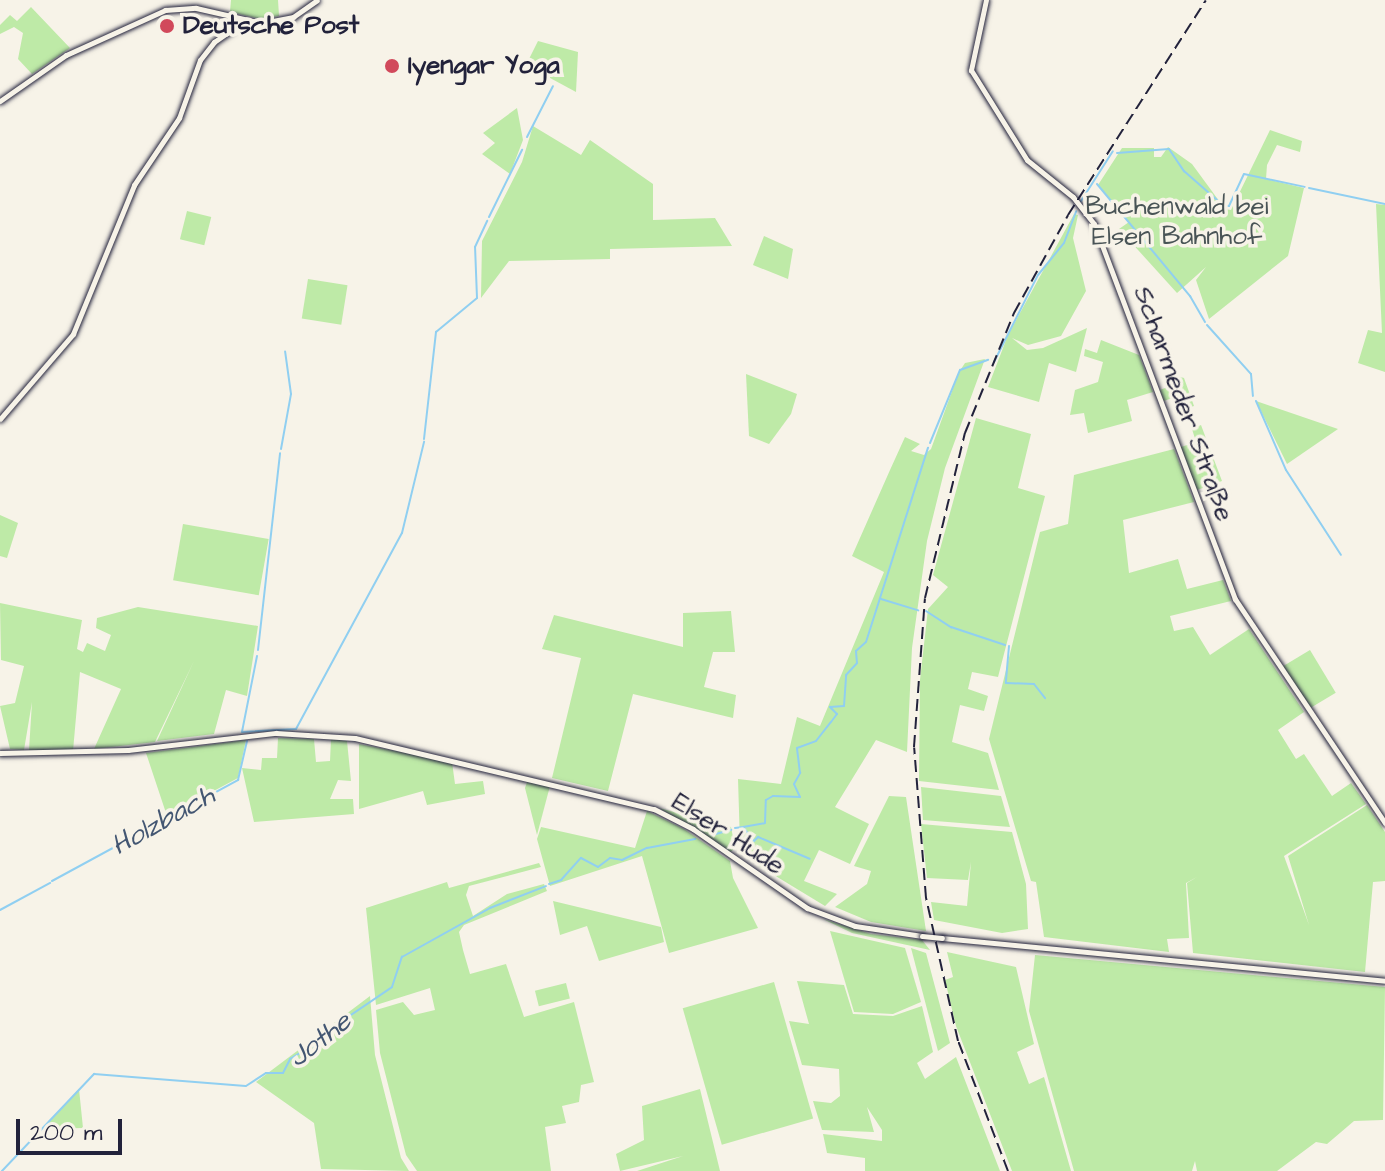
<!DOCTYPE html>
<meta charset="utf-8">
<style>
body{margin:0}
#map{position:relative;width:1385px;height:1171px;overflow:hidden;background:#f7f3e8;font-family:"Architects Daughter",sans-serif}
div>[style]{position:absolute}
.green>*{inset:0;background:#beeaa7;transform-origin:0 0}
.stream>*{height:2px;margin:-1px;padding:0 1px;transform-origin:1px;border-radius:1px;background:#90cff1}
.roads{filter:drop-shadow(0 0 2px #22223b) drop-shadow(0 0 2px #22223b)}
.secondary>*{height:5px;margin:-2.5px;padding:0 2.5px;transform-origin:2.5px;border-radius:2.5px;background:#f7f3e8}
.rail>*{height:2px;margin-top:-1px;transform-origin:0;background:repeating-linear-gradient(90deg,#22223b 0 12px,transparent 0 18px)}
.bridges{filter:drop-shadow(0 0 2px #22223b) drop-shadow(0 0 2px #22223b)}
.secondary-bridge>*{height:5px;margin:-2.5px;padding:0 2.5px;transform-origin:2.5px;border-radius:2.5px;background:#f7f3e8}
.dots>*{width:22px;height:22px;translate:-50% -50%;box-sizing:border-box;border:4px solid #f7f3e8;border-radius:50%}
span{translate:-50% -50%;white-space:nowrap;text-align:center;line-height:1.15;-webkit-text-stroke:7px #f7f3e8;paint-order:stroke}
.poi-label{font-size:26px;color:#22223b;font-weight:700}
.left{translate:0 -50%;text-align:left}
.park-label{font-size:26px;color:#495456}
.street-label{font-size:26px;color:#22223b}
.water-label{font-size:28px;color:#435672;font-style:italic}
.scale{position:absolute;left:16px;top:1119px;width:106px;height:36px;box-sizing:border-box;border:4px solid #22223b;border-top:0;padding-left:10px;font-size:24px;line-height:28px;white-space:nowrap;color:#22223b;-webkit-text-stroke:6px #f7f3e8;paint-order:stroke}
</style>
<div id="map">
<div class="green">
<i style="clip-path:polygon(231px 0,278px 0,279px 16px,260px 19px,230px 12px)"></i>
<i style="clip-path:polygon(31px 7px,70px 48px,32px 74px,18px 59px,23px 33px,14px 27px,0 34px,0 25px,10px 15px,17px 21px)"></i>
<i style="clip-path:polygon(538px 41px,578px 52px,576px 92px,526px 65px)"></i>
<i style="clip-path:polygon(517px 108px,523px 140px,510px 174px,482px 154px,495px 143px,483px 133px)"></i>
<i style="clip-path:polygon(533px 126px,581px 155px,590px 140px,653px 184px,653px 220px,715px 218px,732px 246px,610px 249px,610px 259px,509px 261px,481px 298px,482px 241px,522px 162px)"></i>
<i style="clip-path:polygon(1270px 130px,1302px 141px,1300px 152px,1277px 145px,1267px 165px,1266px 179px,1304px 188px,1288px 256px,1209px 319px,1196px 280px,1206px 267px,1177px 293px,1119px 229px,1129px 222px,1098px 185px,1122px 148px,1154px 148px,1154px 157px,1161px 157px,1168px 147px,1192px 164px,1225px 209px,1231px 210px)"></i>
<i style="clip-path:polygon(1376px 204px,1385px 205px,1385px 372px,1358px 363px,1368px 330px,1382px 333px)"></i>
<i style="left:187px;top:211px;width:25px;height:29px;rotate:14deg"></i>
<i style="clip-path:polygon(1074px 214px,1078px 215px,1073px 238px,1086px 291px,1061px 336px,1028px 345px,1012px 338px,1027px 350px,1043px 348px,1087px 328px,1076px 372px,1049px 363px,1039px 402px,988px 387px,1008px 335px)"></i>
<i style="clip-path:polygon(764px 236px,793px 249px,788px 279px,753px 265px)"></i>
<i style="left:308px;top:279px;width:40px;height:40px;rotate:9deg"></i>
<i style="clip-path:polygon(1101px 340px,1139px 355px,1153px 392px,1127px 400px,1132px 421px,1088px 433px,1084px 413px,1070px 415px,1075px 390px,1098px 382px,1103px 362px,1084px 356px,1085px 349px,1097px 353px)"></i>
<i style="clip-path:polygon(985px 359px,945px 468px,927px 541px,912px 648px,907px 752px,876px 740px,835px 807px,869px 824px,850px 864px,819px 850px,804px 881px,837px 894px,825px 906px,759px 866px,740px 844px,738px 779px,781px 784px,797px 717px,820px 726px,884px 572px,852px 556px,890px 470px,905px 437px,920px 444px,911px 451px,924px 455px,931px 449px,959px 372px,965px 363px)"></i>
<i style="clip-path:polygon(746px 374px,797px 394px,791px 414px,769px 444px,749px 436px)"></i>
<i style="clip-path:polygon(1170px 374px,1184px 378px,1194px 406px,1183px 410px,1178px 396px,1164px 401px,1160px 390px,1172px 385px)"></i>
<i style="clip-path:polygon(1256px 401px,1338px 429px,1287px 464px)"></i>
<i style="clip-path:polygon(976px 418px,1031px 434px,1018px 488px,1045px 496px,998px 677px,972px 672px,968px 689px,988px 696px,984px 711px,960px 705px,952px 742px,988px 753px,999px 790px,919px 781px,920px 680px,928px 609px,948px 587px,933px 575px)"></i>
<i style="clip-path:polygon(1201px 425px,1222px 481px,1197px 490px,1181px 447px,1196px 442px,1192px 429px)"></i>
<i style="clip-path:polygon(1174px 449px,1194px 502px,1123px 520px,1129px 573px,1178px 559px,1187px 589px,1223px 580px,1231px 601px,1170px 616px,1174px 631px,1193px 627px,1210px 655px,1249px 629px,1304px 712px,1278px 730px,1296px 759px,1304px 754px,1332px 796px,1351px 783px,1366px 804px,1284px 856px,1309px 925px,1288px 856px,1367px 805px,1385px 832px,1385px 881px,1373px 882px,1365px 972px,1193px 953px,1187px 883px,1197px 877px,1186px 883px,1189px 938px,1167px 939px,1169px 952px,1044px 937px,1036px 882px,1031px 881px,989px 739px,1040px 532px,1068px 524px,1074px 475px)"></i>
<i style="clip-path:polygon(0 515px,18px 523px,7px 558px,0 556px)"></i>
<i style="left:183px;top:524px;width:87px;height:57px;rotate:10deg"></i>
<i style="clip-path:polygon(0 603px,82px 620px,77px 649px,83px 652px,87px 643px,105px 651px,111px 635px,96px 628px,97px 618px,138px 607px,258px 626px,247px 696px,226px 690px,214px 734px,157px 741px,194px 661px,155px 742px,94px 749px,121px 689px,80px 672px,73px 751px,29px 750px,32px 702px,24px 750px,10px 749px,0 706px,15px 703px,24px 666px,1px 660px)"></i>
<i style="clip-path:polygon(731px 611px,735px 652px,713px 652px,704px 687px,736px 695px,733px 718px,633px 694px,608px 791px,552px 778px,581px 658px,542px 649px,554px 615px,683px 647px,683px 613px)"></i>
<i style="left:1310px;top:650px;width:50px;height:33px;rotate:59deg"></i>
<i style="clip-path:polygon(278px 738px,314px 739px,316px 762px,330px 761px,331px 739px,347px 741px,351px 781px,338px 780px,330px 799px,353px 799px,354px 814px,254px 822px,242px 768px,261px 770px,262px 758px,277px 758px)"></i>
<i style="clip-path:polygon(246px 740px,238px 778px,167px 816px,146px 753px)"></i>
<i style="clip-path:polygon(359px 744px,452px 762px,455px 784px,483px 781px,485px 794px,427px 805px,423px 791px,359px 809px)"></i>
<i style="clip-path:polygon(527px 782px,550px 786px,537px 835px,525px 788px)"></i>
<i style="clip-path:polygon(921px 787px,1001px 796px,1010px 827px,923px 820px)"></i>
<i style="clip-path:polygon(889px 796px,906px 797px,926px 931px,871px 922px,835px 907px,867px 884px,871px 871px,854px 866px)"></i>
<i style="clip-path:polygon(659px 808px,731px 827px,735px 847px,731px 852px)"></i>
<i style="clip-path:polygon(647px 811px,684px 829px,730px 861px,733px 878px,758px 928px,669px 953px,642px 856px,550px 886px,537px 839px,541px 827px,635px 848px)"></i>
<i style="clip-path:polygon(921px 824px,1012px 832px,1026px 884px,1028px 929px,1002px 933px,934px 920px,931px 902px,967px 906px,971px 862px,968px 880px,927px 878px)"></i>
<i style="clip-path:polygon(539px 863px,541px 867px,469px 886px,466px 895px,473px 916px,507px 894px,544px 884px,547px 891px,464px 925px,459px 932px,463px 950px,470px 974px,506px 964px,524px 1017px,574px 1002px,594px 1082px,581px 1085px,579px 1102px,562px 1106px,566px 1123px,545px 1127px,551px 1171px,417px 1171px,406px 1155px,380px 1053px,376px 1010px,403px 1002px,414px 1015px,435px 1010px,430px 988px,376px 1005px,366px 908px,447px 882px,449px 888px)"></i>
<i style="clip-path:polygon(553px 901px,661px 927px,664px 942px,599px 961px,587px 926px,560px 935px)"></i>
<i style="clip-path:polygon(823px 919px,871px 934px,922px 940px,930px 950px,852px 933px)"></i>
<i style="clip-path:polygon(830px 931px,905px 948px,921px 1002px,893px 1014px,854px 1012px)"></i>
<i style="clip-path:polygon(911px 948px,926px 953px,950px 1043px,938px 1051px)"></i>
<i style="clip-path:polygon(947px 952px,1016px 967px,1034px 1044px,1017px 1052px,1029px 1084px,1044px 1077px,1071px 1171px,1012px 1171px,956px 1026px,945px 980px,953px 977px)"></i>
<i style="clip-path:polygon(1035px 955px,1385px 987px,1383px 1120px,1354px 1121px,1327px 1144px,1316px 1142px,1277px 1171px,1197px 1171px,1195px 1161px,1192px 1171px,1074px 1171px,1029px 1011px)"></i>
<i style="clip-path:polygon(797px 981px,844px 985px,853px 1014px,893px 1016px,922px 1006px,933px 1052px,917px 1063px,925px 1079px,956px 1057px,1000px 1171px,865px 1171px,865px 1158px,827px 1153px,823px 1134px,882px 1141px,882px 1130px,867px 1107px,874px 1132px,822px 1130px,813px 1101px,831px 1103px,840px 1096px,839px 1069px,802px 1065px,789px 1021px,809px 1024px)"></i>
<i style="left:774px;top:982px;width:142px;height:95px;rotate:74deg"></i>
<i style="left:566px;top:983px;width:16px;height:32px;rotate:76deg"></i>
<i style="clip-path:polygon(370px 996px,375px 1055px,401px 1158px,409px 1171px,321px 1169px,314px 1123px,256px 1082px)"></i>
<i style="clip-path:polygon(79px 1089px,83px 1128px,43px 1129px)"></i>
<i style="clip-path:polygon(700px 1089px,720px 1171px,637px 1171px,683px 1156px,620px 1171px,616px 1154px,644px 1140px,642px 1106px)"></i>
</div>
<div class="stream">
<i style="left:527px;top:137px;width:57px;rotate:-63deg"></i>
<i style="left:1117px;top:153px;width:52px;rotate:-4.4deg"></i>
<i style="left:1169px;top:149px;width:27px;rotate:56deg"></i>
<i style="left:1184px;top:171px;width:53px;rotate:41.2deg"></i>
<i style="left:1224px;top:206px;width:5px"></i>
<i style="left:1229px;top:206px;width:35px;rotate:-65deg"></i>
<i style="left:1244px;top:174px;width:62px;rotate:12deg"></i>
<i style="left:1097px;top:184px;width:146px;rotate:50.3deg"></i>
<i style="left:1190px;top:296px;width:30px;rotate:60deg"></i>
<i style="left:1309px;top:188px;width:78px;rotate:11.9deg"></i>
<i style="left:1081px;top:201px;width:59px;rotate:-57.4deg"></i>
<i style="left:489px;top:217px;width:75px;rotate:-63.8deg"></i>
<i style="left:1207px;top:325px;width:66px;rotate:48.1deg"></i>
<i style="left:1251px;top:374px;width:22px;rotate:85deg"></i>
<i style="left:994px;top:362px;width:97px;rotate:-63.2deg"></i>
<i style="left:1038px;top:275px;width:41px;rotate:-50.9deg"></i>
<i style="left:1064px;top:243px;width:34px;rotate:-69deg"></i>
<i style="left:1256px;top:401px;width:75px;rotate:66.5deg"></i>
<i style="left:1286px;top:470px;width:101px;rotate:57.1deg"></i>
<i style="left:424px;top:439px;width:108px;rotate:-83.6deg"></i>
<i style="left:436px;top:332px;width:53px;rotate:-39.7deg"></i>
<i style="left:477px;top:298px;width:51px;rotate:-92.2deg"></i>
<i style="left:475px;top:247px;width:29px;rotate:-65deg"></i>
<i style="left:930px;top:443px;width:79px;rotate:-67.7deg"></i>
<i style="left:960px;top:370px;width:30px;rotate:-20deg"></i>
<i style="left:281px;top:449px;width:56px;rotate:-79.7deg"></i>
<i style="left:291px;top:394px;width:43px;rotate:-97.9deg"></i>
<i style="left:881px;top:599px;width:39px;rotate:17deg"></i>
<i style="left:926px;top:611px;width:30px;rotate:33deg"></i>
<i style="left:951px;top:627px;width:57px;rotate:18.4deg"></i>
<i style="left:1009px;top:646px;width:37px;rotate:95deg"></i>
<i style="left:1006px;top:683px;width:28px;rotate:2deg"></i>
<i style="left:1034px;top:684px;width:18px;rotate:52deg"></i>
<i style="left:258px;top:650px;width:198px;rotate:-83.6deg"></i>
<i style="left:257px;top:656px;width:77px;rotate:101.2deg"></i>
<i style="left:242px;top:732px;width:54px;rotate:-3.2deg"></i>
<i style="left:296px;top:729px;width:223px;rotate:-61.6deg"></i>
<i style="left:402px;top:533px;width:94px;rotate:-76.4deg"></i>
<i style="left:743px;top:827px;width:22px;rotate:-10deg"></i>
<i style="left:765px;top:823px;width:23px;rotate:-88deg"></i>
<i style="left:766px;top:800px;width:8px;rotate:-30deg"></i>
<i style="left:773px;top:796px;width:27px;rotate:2deg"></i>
<i style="left:800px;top:797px;width:14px;rotate:-115deg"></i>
<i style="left:794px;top:784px;width:13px;rotate:-61deg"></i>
<i style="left:800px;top:773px;width:25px;rotate:-97deg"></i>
<i style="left:797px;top:748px;width:20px;rotate:-20deg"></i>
<i style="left:816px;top:741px;width:24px;rotate:-52deg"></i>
<i style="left:831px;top:722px;width:10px;rotate:-53deg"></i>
<i style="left:837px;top:714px;width:10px;rotate:-135deg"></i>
<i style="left:830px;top:707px;width:14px;rotate:-4deg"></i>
<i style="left:844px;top:706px;width:31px;rotate:-86deg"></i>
<i style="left:846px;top:675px;width:16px;rotate:-47deg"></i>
<i style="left:857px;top:663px;width:12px;rotate:-95deg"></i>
<i style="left:856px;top:651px;width:13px;rotate:-42deg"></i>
<i style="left:866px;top:642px;width:204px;rotate:-72.3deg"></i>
<i style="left:735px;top:828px;width:8px;rotate:-7deg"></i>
<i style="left:743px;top:827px;width:18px;rotate:52deg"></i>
<i style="left:754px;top:841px;width:6px;rotate:-45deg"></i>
<i style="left:758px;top:837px;width:56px;rotate:22.9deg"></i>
<i style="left:712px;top:835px;width:20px;rotate:-15deg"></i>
<i style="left:52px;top:881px;width:212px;rotate:-28.5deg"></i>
<i style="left:238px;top:780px;width:40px;rotate:-77deg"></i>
<i style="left:549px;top:884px;width:13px;rotate:-18deg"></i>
<i style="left:561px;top:880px;width:30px;rotate:-48deg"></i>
<i style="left:581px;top:858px;width:19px;rotate:28deg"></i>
<i style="left:598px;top:867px;width:15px;rotate:-37deg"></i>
<i style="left:610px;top:858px;width:12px;rotate:9deg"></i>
<i style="left:622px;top:860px;width:28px;rotate:-26deg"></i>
<i style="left:647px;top:848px;width:49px;rotate:-10.6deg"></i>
<i style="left:0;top:910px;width:57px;rotate:-28.4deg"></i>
<i style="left:2px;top:1171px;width:134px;rotate:-46.5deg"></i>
<i style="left:94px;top:1074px;width:152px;rotate:4.5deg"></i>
<i style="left:246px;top:1086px;width:24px;rotate:-33deg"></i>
<i style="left:266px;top:1073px;width:17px"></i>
<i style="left:283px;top:1073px;width:16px;rotate:-63deg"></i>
<i style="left:290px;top:1059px;width:12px;rotate:-31deg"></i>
<i style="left:300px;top:1053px;width:7px;rotate:27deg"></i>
<i style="left:306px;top:1056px;width:8px;rotate:-76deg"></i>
<i style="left:308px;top:1048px;width:17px;rotate:-17deg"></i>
<i style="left:324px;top:1043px;width:8px;rotate:-120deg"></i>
<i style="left:320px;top:1036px;width:87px;rotate:-34.2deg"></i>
<i style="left:392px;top:987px;width:32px;rotate:-72deg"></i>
<i style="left:402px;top:957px;width:101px;rotate:-29.1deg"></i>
<i style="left:490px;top:908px;width:60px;rotate:-21.4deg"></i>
</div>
<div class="roads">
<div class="secondary">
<i style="left:986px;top:0;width:72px;rotate:102.1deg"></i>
<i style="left:971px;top:70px;width:106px;rotate:58.1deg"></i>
<i style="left:1027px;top:160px;width:59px;rotate:38.8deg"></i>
<i style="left:1073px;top:197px;width:34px;rotate:52deg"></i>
<i style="left:1094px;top:224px;width:401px;rotate:69.4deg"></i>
<i style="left:1235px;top:599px;width:270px;rotate:56.2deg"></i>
<i style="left:0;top:101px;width:80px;rotate:-34.9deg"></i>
<i style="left:66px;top:55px;width:109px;rotate:-24.4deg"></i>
<i style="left:165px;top:10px;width:31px;rotate:-4deg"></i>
<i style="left:196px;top:8px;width:68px;rotate:12.8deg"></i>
<i style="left:262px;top:23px;width:32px;rotate:-11deg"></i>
<i style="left:293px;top:17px;width:29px;rotate:-35deg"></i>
<i style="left:0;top:419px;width:112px;rotate:-49.3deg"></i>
<i style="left:73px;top:334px;width:161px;rotate:-67.7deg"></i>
<i style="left:134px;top:185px;width:81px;rotate:-56.1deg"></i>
<i style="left:179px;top:118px;width:62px;rotate:-70.1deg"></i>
<i style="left:200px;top:60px;width:23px;rotate:-52deg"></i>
<i style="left:214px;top:42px;width:39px;rotate:-35deg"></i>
<i style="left:0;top:753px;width:128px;rotate:-1.3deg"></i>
<i style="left:128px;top:750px;width:149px;rotate:-6.6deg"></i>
<i style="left:276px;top:733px;width:79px;rotate:3.6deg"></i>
<i style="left:355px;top:738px;width:307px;rotate:13.4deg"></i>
<i style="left:654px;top:809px;width:44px;rotate:27.1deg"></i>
<i style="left:693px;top:829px;width:139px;rotate:34.7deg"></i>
<i style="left:807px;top:908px;width:51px;rotate:20.6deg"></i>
<i style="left:855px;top:926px;width:68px;rotate:8.5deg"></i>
<i style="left:942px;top:938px;width:445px;rotate:5.5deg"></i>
</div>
</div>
<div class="rail">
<i style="left:1008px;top:1171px;width:139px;rotate:-111deg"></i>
<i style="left:958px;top:1041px;width:147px;rotate:-102.6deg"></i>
<i style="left:926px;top:898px;width:151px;rotate:-94.5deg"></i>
<i style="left:914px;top:747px;width:149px;rotate:-85.8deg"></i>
<i style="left:925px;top:598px;width:170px;rotate:-76.4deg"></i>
<i style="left:965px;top:433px;width:130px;rotate:-67.8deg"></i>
<i style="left:1014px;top:313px;width:112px;rotate:-61.1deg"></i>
<i style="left:1068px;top:215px;width:255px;rotate:-57.3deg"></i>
</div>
<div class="bridges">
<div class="secondary-bridge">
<i style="left:922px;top:936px;width:20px;rotate:6deg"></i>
</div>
</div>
<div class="dots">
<i style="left:167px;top:26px;background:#d1495b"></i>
<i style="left:392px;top:66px;background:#d1495b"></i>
</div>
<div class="poi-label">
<span class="left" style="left:183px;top:26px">Deutsche Post</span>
<span class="left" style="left:408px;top:66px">Iyengar Yoga</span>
</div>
<div class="park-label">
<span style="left:1177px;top:222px">Buchenwald bei<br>Elsen Bahnhof</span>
</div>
<div class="street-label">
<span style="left:1183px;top:404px;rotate:70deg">Scharmeder Straße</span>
<span style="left:728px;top:834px;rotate:33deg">Elser Hude</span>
</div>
<div class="water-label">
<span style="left:163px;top:821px;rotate:-29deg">Holzbach</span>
<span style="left:320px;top:1040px;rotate:-38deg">Jothe</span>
</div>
<div class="scale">200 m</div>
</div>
